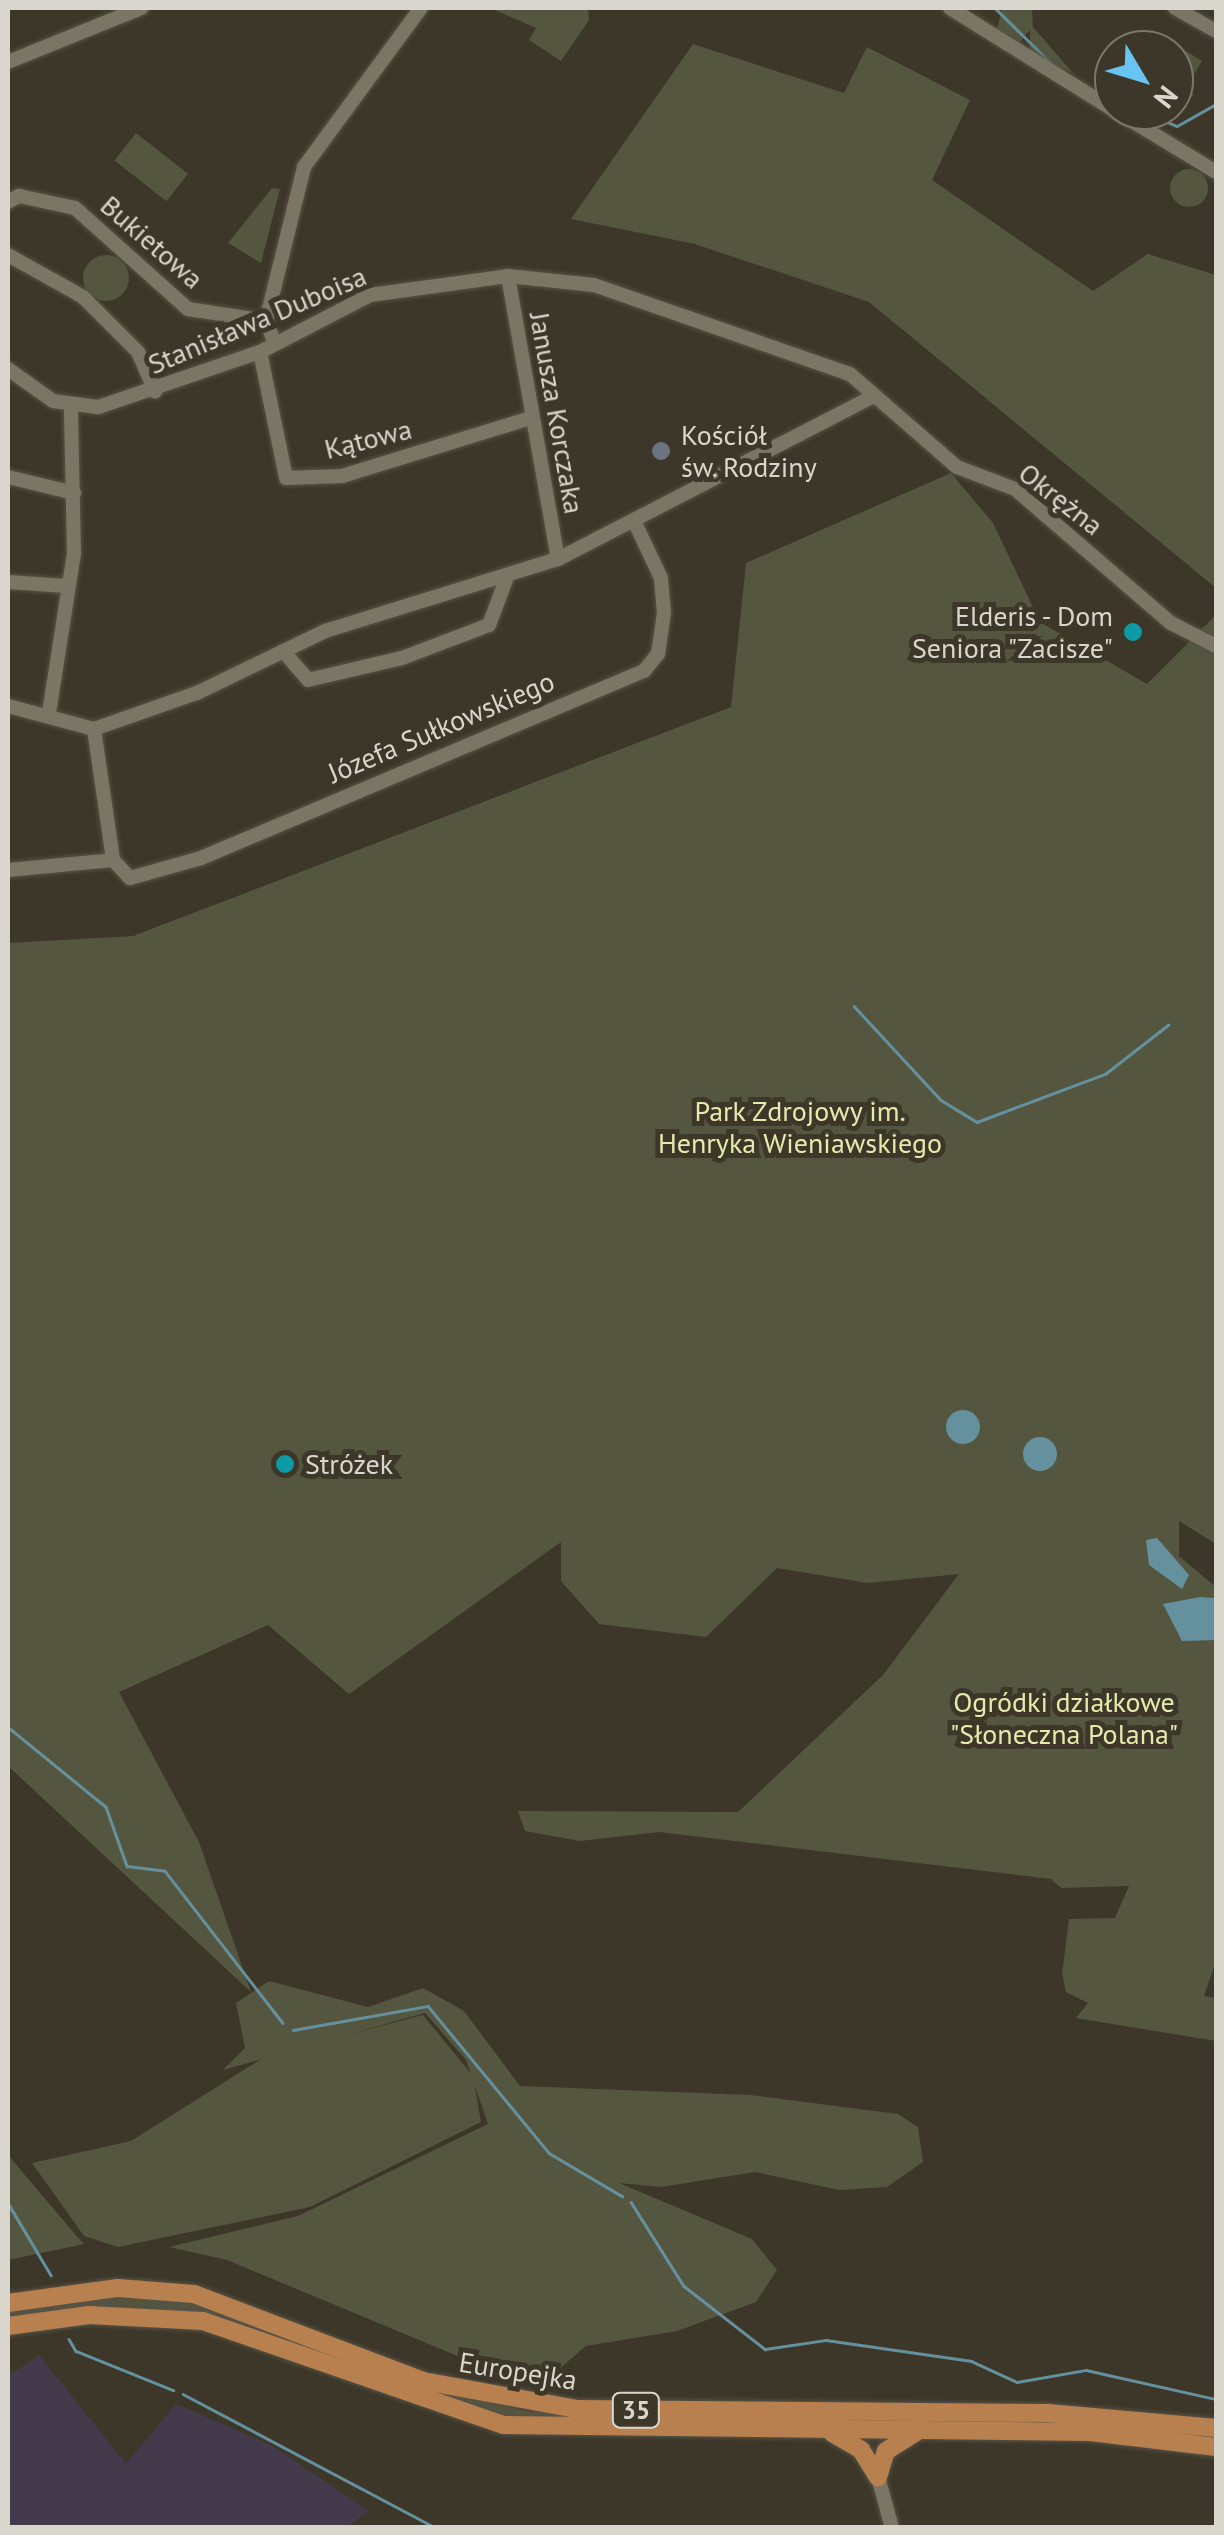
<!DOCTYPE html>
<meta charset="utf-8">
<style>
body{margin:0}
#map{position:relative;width:1224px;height:2535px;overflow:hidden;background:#3c3728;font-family:"PT Sans",sans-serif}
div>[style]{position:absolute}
.medical>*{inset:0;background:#433b4c}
.green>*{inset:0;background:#545640;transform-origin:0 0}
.round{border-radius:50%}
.water>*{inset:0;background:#65919f}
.stream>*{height:2.5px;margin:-1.25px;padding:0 1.25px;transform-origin:1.25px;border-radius:1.25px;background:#65919f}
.roads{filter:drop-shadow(0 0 2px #565246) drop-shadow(0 0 2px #565246)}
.minor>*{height:14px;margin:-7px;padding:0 7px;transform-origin:7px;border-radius:7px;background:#7a7565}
.major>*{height:18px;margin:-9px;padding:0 9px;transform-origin:9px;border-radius:9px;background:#b8804e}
.dots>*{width:28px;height:28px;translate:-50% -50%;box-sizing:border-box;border:5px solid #3c3728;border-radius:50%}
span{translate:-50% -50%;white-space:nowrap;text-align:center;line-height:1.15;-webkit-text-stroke:10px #3c3728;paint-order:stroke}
.shield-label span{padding:2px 8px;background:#3c3728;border:2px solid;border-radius:8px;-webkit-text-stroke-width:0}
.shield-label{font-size:25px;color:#d9d6cd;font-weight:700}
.street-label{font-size:28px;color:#d9d6cd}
.poi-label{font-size:28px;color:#d9d6cd}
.left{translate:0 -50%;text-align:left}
.right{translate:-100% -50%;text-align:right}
.park-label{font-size:28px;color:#e4ebac}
.frame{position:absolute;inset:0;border:10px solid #d9d6cd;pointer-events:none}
.north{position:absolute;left:1094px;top:30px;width:100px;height:100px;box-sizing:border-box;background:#3c3728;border:2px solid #7b776a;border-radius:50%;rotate:128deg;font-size:28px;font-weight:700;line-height:40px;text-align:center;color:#d9d6cd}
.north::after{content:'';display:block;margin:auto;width:35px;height:45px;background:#68c4f0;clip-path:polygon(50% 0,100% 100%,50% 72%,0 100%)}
</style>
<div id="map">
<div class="medical">
<i style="clip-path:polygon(39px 2355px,126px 2464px,176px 2404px,271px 2445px,369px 2511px,345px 2528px,8px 2527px,8px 2376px)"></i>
</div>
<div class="green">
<i style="clip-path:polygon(490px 8px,588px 8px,589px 20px,561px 61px,529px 40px,536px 28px)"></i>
<i style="clip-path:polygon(1002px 8px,1032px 9px,1033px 27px,1073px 73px,1030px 54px,1030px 30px,1018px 44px,997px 30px)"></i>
<i style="clip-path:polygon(693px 44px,844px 93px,867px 47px,970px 100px,932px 180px,1093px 291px,1148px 254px,1216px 275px,1216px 588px,869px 302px,695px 244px,571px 219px)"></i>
<i style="clip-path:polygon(1181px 48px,1202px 61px,1186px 88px,1194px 95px,1178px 107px)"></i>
<i style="left:136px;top:133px;width:66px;height:35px;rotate:38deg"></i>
<i class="round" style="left:1170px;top:169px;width:38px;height:38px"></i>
<i style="clip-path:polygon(272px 188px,280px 189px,261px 263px,228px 243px)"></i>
<i class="round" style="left:83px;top:255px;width:46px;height:46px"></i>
<i style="clip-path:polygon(951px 473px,993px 523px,1040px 622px,1147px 684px,1216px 615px,1216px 1544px,1179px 1521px,1179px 1556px,1216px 1587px,1216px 1961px,1204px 1996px,1216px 1998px,1216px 2041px,1076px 2018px,1088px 2003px,1066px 1992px,1062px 1974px,1069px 1919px,1115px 1918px,1129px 1886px,1061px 1888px,1051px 1879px,659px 1832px,580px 1841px,525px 1831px,518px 1811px,738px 1812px,883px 1675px,959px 1574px,868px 1583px,777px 1568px,706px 1637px,599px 1624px,561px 1581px,561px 1542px,349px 1694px,268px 1625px,119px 1692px,199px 1842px,251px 1992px,8px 1766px,8px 943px,133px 936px,731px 707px,746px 563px)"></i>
<i style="clip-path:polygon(269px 1981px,368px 2007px,423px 1988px,464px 2011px,520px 2086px,751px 2095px,898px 2114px,918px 2127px,923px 2162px,887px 2187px,839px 2190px,755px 2172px,661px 2187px,619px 2183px,752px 2239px,777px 2270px,756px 2302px,677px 2331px,586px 2346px,557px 2371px,479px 2365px,227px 2260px,169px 2247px,298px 2216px,488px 2124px,466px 2060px,425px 2013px,223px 2070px,245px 2048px,236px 2003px)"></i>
<i style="clip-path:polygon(423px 2015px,473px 2076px,481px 2122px,310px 2207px,118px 2247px,84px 2236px,32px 2163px,131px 2141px,266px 2056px)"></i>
<i style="clip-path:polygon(8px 2155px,74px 2233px,84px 2244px,8px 2260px)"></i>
<i style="clip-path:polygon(123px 2295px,191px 2301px,427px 2388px,527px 2411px,1049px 2419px,1216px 2441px,501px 2418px,189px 2313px,92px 2308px,8px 2318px,8px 2309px)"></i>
</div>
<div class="water">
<i class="round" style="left:946px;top:1410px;width:34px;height:34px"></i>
<i class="round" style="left:1023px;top:1437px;width:34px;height:34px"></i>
<i style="clip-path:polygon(1157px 1538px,1189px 1575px,1182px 1589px,1149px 1565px,1146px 1540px)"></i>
<i style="clip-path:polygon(1200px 1597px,1216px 1598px,1216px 1640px,1182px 1641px,1163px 1604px)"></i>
</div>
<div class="stream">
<i style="left:995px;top:8px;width:77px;rotate:44.5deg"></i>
<i style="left:1098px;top:92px;width:17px;rotate:24deg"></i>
<i style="left:1140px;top:110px;width:40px;rotate:23.4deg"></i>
<i style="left:1177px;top:126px;width:45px;rotate:-29.4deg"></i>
<i style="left:854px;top:1006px;width:128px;rotate:47.2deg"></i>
<i style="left:941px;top:1100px;width:42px;rotate:31.4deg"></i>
<i style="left:977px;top:1122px;width:137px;rotate:-20.6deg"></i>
<i style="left:1105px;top:1074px;width:80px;rotate:-37.9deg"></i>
<i style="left:8px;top:1727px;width:127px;rotate:39.2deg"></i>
<i style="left:106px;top:1807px;width:63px;rotate:70.4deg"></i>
<i style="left:127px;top:1866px;width:38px;rotate:7deg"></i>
<i style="left:165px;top:1871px;width:192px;rotate:52.2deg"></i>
<i style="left:293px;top:2030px;width:137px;rotate:-10.1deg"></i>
<i style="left:428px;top:2006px;width:190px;rotate:50.5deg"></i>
<i style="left:549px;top:2153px;width:85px;rotate:30.5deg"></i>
<i style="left:631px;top:2202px;width:99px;rotate:57.8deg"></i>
<i style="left:684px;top:2286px;width:103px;rotate:37.9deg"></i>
<i style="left:765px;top:2349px;width:62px;rotate:-8.4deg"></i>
<i style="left:826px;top:2340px;width:147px;rotate:8.2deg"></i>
<i style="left:971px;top:2361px;width:51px;rotate:24.5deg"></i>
<i style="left:1017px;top:2382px;width:70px;rotate:-9.9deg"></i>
<i style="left:1086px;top:2370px;width:133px;rotate:12.6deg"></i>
<i style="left:8px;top:2203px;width:84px;rotate:59.2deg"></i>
<i style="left:69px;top:2339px;width:14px;rotate:60deg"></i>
<i style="left:76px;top:2351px;width:105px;rotate:21.9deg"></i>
<i style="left:183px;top:2394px;width:286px;rotate:27.9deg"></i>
</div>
<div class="roads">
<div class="minor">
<i style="left:950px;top:8px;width:193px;rotate:31.9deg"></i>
<i style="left:1175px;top:8px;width:47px;rotate:29.3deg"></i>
<i style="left:8px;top:62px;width:144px;rotate:-22.1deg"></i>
<i style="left:1114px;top:110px;width:119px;rotate:31.3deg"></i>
<i style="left:8px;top:202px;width:13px;rotate:-29deg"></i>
<i style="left:19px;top:196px;width:57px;rotate:12.1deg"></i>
<i style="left:75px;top:208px;width:152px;rotate:41.8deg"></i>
<i style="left:188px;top:309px;width:79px;rotate:8.7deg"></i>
<i style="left:8px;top:255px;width:86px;rotate:29.2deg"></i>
<i style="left:83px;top:297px;width:78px;rotate:45deg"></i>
<i style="left:138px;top:352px;width:43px;rotate:66.4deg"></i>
<i style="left:508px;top:276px;width:287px;rotate:80deg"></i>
<i style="left:275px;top:344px;width:25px;rotate:-111deg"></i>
<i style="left:266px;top:321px;width:159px;rotate:-76.1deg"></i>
<i style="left:304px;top:167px;width:197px;rotate:-53.7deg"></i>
<i style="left:260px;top:352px;width:129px;rotate:78.3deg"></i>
<i style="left:286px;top:478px;width:56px;rotate:-2deg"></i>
<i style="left:342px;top:476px;width:197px;rotate:-17.1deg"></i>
<i style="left:8px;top:369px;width:55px;rotate:35.4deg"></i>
<i style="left:53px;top:401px;width:45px;rotate:7.6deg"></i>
<i style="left:98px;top:407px;width:171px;rotate:-18.8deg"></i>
<i style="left:260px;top:352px;width:124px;rotate:-27.4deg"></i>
<i style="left:370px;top:295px;width:139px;rotate:-7.8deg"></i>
<i style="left:508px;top:276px;width:86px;rotate:6deg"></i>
<i style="left:594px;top:285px;width:271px;rotate:19.2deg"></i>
<i style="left:850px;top:374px;width:142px;rotate:41deg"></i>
<i style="left:957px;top:467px;width:62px;rotate:20.8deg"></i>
<i style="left:1015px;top:489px;width:206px;rotate:40.7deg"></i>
<i style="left:1171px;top:623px;width:51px;rotate:27.1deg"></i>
<i style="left:8px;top:477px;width:68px;rotate:13.6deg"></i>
<i style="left:8px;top:582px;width:59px;rotate:3.9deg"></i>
<i style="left:283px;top:651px;width:38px;rotate:49deg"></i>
<i style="left:308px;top:680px;width:97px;rotate:-13.2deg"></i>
<i style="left:402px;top:658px;width:93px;rotate:-20.8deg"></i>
<i style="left:489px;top:625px;width:48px;rotate:-69.3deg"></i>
<i style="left:8px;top:706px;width:89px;rotate:15deg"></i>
<i style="left:94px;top:729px;width:109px;rotate:-19.3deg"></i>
<i style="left:197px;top:693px;width:142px;rotate:-25.8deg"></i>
<i style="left:325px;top:631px;width:244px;rotate:-17.2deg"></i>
<i style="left:558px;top:559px;width:353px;rotate:-27.3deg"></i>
<i style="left:49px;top:713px;width:161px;rotate:-81.1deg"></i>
<i style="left:74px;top:554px;width:147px;rotate:-91.2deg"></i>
<i style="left:94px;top:729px;width:132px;rotate:81.7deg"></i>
<i style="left:8px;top:870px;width:105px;rotate:-5.4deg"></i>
<i style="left:113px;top:860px;width:25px;rotate:47deg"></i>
<i style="left:130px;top:878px;width:74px;rotate:-15.7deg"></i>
<i style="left:201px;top:858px;width:481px;rotate:-22.9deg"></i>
<i style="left:644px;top:671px;width:22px;rotate:-51deg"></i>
<i style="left:658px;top:654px;width:41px;rotate:-81.7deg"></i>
<i style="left:664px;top:613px;width:35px;rotate:-95deg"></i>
<i style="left:661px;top:578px;width:63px;rotate:-115.3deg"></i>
<i style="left:878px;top:2477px;width:53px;rotate:74.6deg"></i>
</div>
<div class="major">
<i style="left:8px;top:2303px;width:111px;rotate:-7.8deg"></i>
<i style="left:118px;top:2288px;width:76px;rotate:4.5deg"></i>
<i style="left:194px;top:2294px;width:245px;rotate:20.8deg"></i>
<i style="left:423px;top:2381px;width:157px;rotate:10.3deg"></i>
<i style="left:577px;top:2409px;width:471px;rotate:0.5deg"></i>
<i style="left:1048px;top:2413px;width:169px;rotate:5.1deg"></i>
<i style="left:8px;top:2326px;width:82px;rotate:-7.7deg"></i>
<i style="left:89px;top:2315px;width:114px;rotate:3deg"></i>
<i style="left:203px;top:2321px;width:318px;rotate:19.1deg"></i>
<i style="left:504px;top:2425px;width:586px;rotate:0.68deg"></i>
<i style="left:1090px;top:2432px;width:127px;rotate:6.8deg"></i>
<i style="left:832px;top:2433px;width:34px;rotate:30deg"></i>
<i style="left:861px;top:2450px;width:32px;rotate:58deg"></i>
<i style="left:878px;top:2477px;width:27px;rotate:-73deg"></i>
<i style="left:886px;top:2451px;width:36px;rotate:-32deg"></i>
</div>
</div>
<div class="dots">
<i style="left:661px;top:451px;background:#6b7280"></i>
<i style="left:1133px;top:632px;background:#0f9aa8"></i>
<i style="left:285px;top:1464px;background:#0f9aa8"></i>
</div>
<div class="shield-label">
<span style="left:636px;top:2410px">35</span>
</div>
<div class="street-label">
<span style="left:152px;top:242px;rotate:41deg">Bukietowa</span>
<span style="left:257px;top:320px;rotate:-23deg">Stanisława Duboisa</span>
<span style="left:557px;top:413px;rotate:80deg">Janusza Korczaka</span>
<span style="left:368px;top:439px;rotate:-14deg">Kątowa</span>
<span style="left:1061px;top:499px;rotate:38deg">Okrężna</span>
<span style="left:441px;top:727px;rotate:-23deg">Józefa Sułkowskiego</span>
<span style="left:518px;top:2371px;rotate:9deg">Europejka</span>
</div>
<div class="poi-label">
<span class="left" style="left:681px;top:451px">Kościół<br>św. Rodziny</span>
<span class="right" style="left:1113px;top:632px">Elderis - Dom<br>Seniora "Zacisze"</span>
<span class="left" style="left:305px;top:1464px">Stróżek</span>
</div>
<div class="park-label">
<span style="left:800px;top:1127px">Park Zdrojowy im.<br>Henryka Wieniawskiego</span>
<span style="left:1064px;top:1718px">Ogródki działkowe<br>"Słoneczna Polana"</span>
</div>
<div class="frame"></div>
<div class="north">N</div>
</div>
